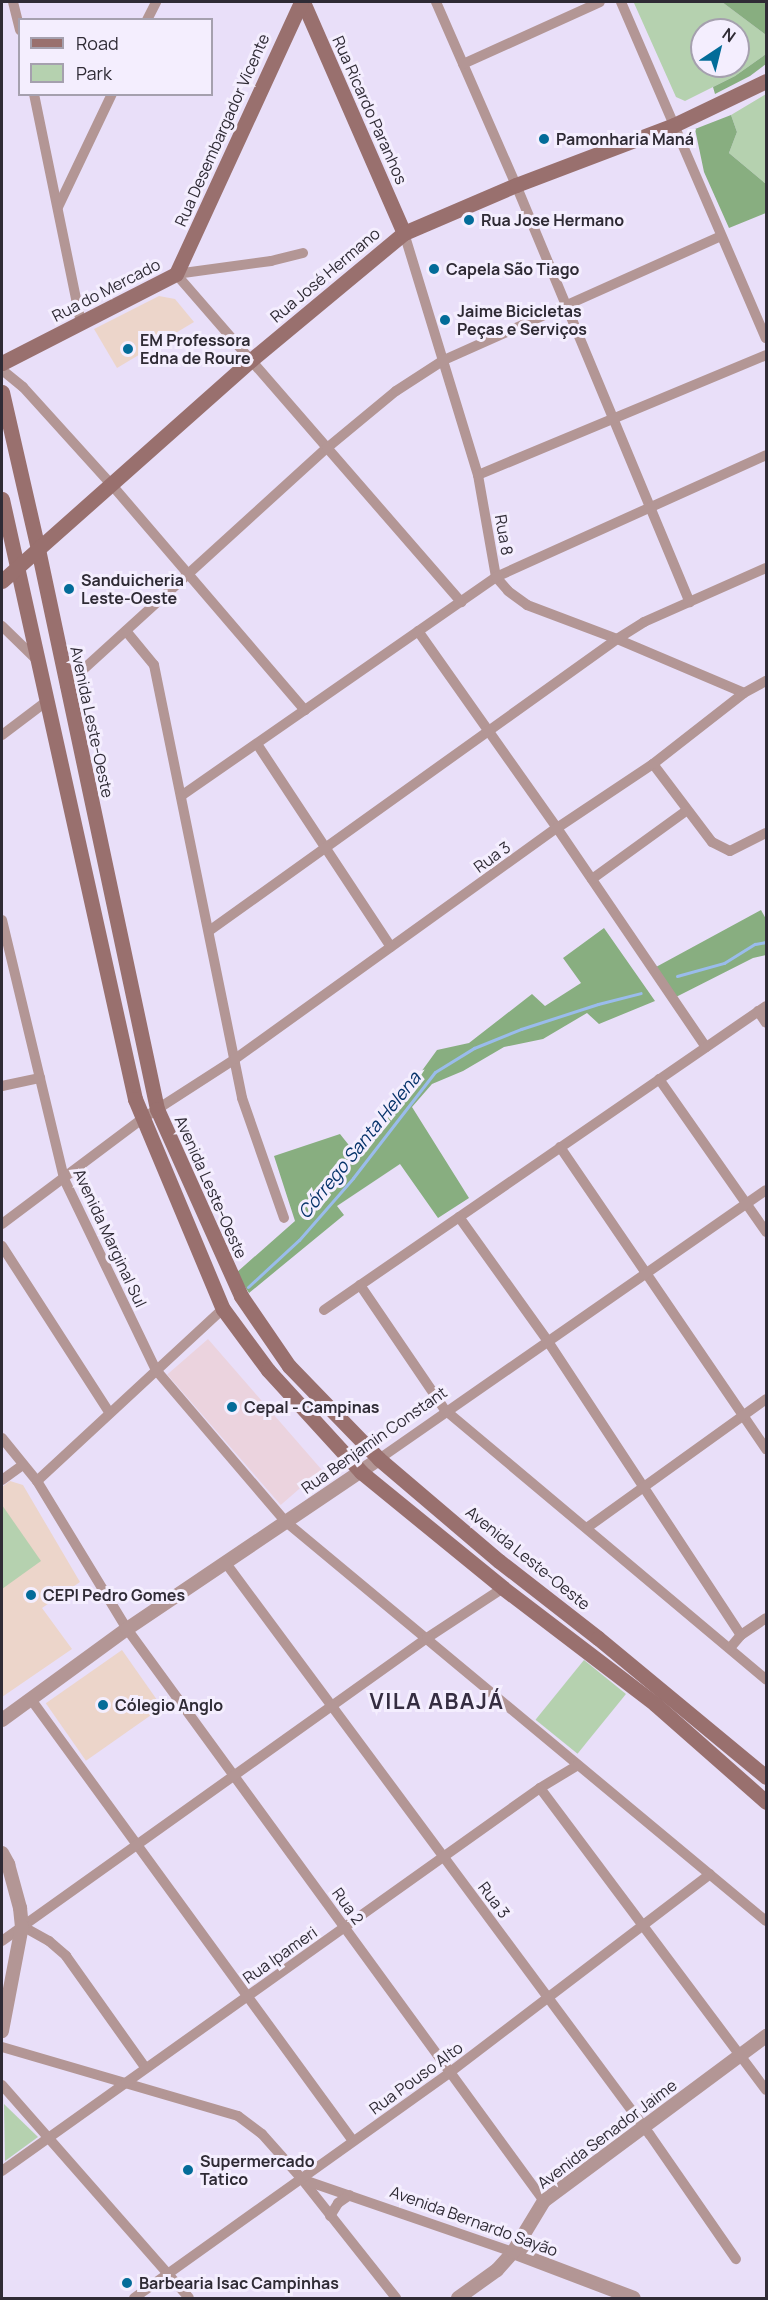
<!DOCTYPE html>
<meta charset="utf-8">
<style>
body{margin:0}
#map{position:relative;width:768px;height:2300px;overflow:hidden;background:#e9dff9;font-family:Manrope,sans-serif}
div>[style]{position:absolute}
.commercial>*{inset:0;background:#ebd3de;transform-origin:0 0}
.education>*{inset:0;background:#ecd5ca;transform-origin:0 0}
.green>*{inset:0;background:#b5d1af;transform-origin:0 0}
.forest>*{inset:0;background:#88ae80}
.stream>*{height:3px;margin:-1.5px;padding:0 1.5px;transform-origin:1.5px;border-radius:1.5px;background:#9abcec}
.minor>*{height:10px;margin:-5px;padding:0 5px;transform-origin:5px;border-radius:5px;background:#b39695}
.tertiary>*{height:14px;margin:-7px;padding:0 7px;transform-origin:7px;border-radius:7px;background:#b39695}
.secondary>*{height:15px;margin:-7.5px;padding:0 7.5px;transform-origin:7.5px;border-radius:7.5px;background:#99706e}
.dots>*{width:16px;height:16px;translate:-50% -50%;box-sizing:border-box;border:3px solid #f4eefe;border-radius:50%}
span{translate:-50% -50%;white-space:nowrap;text-align:center;line-height:1.15;-webkit-text-stroke:6px #f4eefe;paint-order:stroke}
.street-label{font-size:16px;color:#2f2b35}
.poi-label{font-size:16px;color:#2f2b35;font-weight:700}
.left{translate:0 -50%;text-align:left}
.water-label{font-size:18px;color:#06336a;font-style:italic}
.district-label{font-size:22px;color:#352d41;font-weight:700;letter-spacing:1.5px}
.frame{position:absolute;inset:0;border:3px solid #2f2b35;pointer-events:none}
.legend{position:absolute;left:18px;top:18px;width:195px;height:78px;box-sizing:border-box;background:#f4eefe;border:2px solid #a5a0ae;margin:0;padding:8px 10px;list-style:none;font-size:18px;color:#2f2b35}
.legend li{display:flex;align-items:center;gap:12px;height:30px}
.legend b{width:30px;border:2px solid #a5a0ae}
.north{position:absolute;left:690px;top:18px;width:60px;height:60px;box-sizing:border-box;background:#f4eefe;border:2px solid #a5a0ae;border-radius:50%;rotate:35deg;font-size:16px;font-weight:700;line-height:24px;text-align:center;color:#2f2b35}
.north::after{content:'';display:block;margin:auto;width:21px;height:27px;background:#036c99;clip-path:polygon(50% 0,100% 100%,50% 72%,0 100%)}
</style>
<div id="map">
<div class="commercial">
<i style="left:208px;top:1339px;width:173px;height:54px;rotate:49deg"></i>
</div>
<div class="education">
<i style="clip-path:polygon(159px 296px,175px 299px,194px 322px,117px 368px,94px 329px)"></i>
<i style="clip-path:polygon(10px 1481px,23px 1485px,80px 1582px,42px 1608px,72px 1649px,2px 1697px,2px 1487px)"></i>
<i style="left:122px;top:1650px;width:70px;height:93px;rotate:55deg"></i>
</div>
<div class="green">
<i style="clip-path:polygon(evenodd,637px 2px,722px 2px,766px 35px,766px 54px,735px 76px,685px 101px,676px 97px,634px 3px,637px 2px,702px 30px,738px 30px,738px 66px,702px 66px,702px 30px)"></i>
<i style="clip-path:polygon(766px 94px,766px 184px,729px 153px,737px 132px,731px 115px)"></i>
<i style="clip-path:polygon(2px 1505px,41px 1561px,2px 1589px)"></i>
<i style="left:584px;top:1660px;width:54px;height:77px;rotate:39deg"></i>
<i style="clip-path:polygon(4px 2104px,38px 2137px,5px 2161px)"></i>
</div>
<div class="forest">
<i style="clip-path:polygon(722px 2px,766px 2px,766px 35px)"></i>
<i style="clip-path:polygon(766px 54px,766px 64px,750px 76px,715px 94px,713px 87px,735px 76px)"></i>
<i style="clip-path:polygon(731px 115px,737px 132px,729px 153px,766px 184px,766px 213px,729px 228px,704px 172px,695px 129px)"></i>
<i style="clip-path:polygon(761px 910px,766px 919px,766px 955px,753px 958px,676px 997px,656px 967px)"></i>
<i style="clip-path:polygon(604px 928px,655px 1001px,599px 1024px,587px 1013px,543px 1039px,504px 1047px,463px 1071px,432px 1084px,412px 1107px,469px 1198px,438px 1218px,400px 1164px,337px 1206px,344px 1215px,249px 1293px,236px 1273px,295px 1221px,274px 1156px,340px 1134px,352px 1149px,363px 1152px,437px 1050px,469px 1043px,532px 994px,545px 1006px,581px 983px,563px 958px)"></i>
</div>
<div class="stream">
<i style="left:677px;top:976px;width:49px;rotate:-15.5deg"></i>
<i style="left:724px;top:963px;width:36px;rotate:-32deg"></i>
<i style="left:755px;top:944px;width:11px;rotate:-10deg"></i>
<i style="left:248px;top:1287px;width:69px;rotate:-42.7deg"></i>
<i style="left:299px;top:1240px;width:82px;rotate:-48.9deg"></i>
<i style="left:353px;top:1178px;width:134px;rotate:-52.3deg"></i>
<i style="left:435px;top:1072px;width:46px;rotate:-31.6deg"></i>
<i style="left:474px;top:1048px;width:51px;rotate:-22deg"></i>
<i style="left:521px;top:1029px;width:81px;rotate:-18deg"></i>
<i style="left:598px;top:1004px;width:44px;rotate:-14.3deg"></i>
</div>
<div class="minor">
<i style="left:13px;top:2px;width:29px;rotate:76deg"></i>
<i style="left:436px;top:2px;width:200px;rotate:66.4deg"></i>
<i style="left:516px;top:185px;width:452px;rotate:67.4deg"></i>
<i style="left:621px;top:2px;width:366px;rotate:66.7deg"></i>
<i style="left:147px;top:20px;width:20px;rotate:-63deg"></i>
<i style="left:463px;top:64px;width:150px;rotate:-24.3deg"></i>
<i style="left:34px;top:94px;width:233px;rotate:78.4deg"></i>
<i style="left:58px;top:207px;width:125px;rotate:-64.5deg"></i>
<i style="left:404px;top:233px;width:253px;rotate:73deg"></i>
<i style="left:478px;top:475px;width:104px;rotate:80deg"></i>
<i style="left:496px;top:577px;width:18px;rotate:49deg"></i>
<i style="left:508px;top:591px;width:24px;rotate:36deg"></i>
<i style="left:527px;top:605px;width:96px;rotate:20.7deg"></i>
<i style="left:617px;top:639px;width:138px;rotate:23deg"></i>
<i style="left:176px;top:274px;width:435px;rotate:49deg"></i>
<i style="left:176px;top:274px;width:96px;rotate:-7.8deg"></i>
<i style="left:271px;top:261px;width:33px;rotate:-14deg"></i>
<i style="left:2px;top:370px;width:27px;rotate:39deg"></i>
<i style="left:23px;top:387px;width:131px;rotate:47.8deg"></i>
<i style="left:111px;top:484px;width:298px;rotate:49.4deg"></i>
<i style="left:478px;top:475px;width:312px;rotate:-22.6deg"></i>
<i style="left:2px;top:626px;width:50px;rotate:44.2deg"></i>
<i style="left:126px;top:631px;width:44px;rotate:50.5deg"></i>
<i style="left:154px;top:665px;width:442px;rotate:78.5deg"></i>
<i style="left:242px;top:1098px;width:127px;rotate:70.7deg"></i>
<i style="left:418px;top:631px;width:241px;rotate:54.8deg"></i>
<i style="left:557px;top:828px;width:265px;rotate:55.8deg"></i>
<i style="left:65px;top:686px;width:354px;rotate:-42.3deg"></i>
<i style="left:327px;top:448px;width:89px;rotate:-39.6deg"></i>
<i style="left:396px;top:391px;width:57px;rotate:-32.9deg"></i>
<i style="left:444px;top:360px;width:303px;rotate:-24.1deg"></i>
<i style="left:2px;top:735px;width:56px;rotate:-37.1deg"></i>
<i style="left:257px;top:744px;width:243px;rotate:56.6deg"></i>
<i style="left:653px;top:764px;width:98px;rotate:52.9deg"></i>
<i style="left:712px;top:842px;width:20px;rotate:27deg"></i>
<i style="left:730px;top:851px;width:40px;rotate:-26.6deg"></i>
<i style="left:181px;top:796px;width:384px;rotate:-34.8deg"></i>
<i style="left:496px;top:577px;width:296px;rotate:-24.3deg"></i>
<i style="left:592px;top:879px;width:116px;rotate:-35.9deg"></i>
<i style="left:2px;top:920px;width:266px;rotate:76.5deg"></i>
<i style="left:64px;top:1179px;width:212px;rotate:64.3deg"></i>
<i style="left:156px;top:1370px;width:200px;rotate:49.5deg"></i>
<i style="left:286px;top:1522px;width:624px;rotate:39.74deg"></i>
<i style="left:209px;top:931px;width:502px;rotate:-35.59deg"></i>
<i style="left:617px;top:639px;width:32px;rotate:-32deg"></i>
<i style="left:644px;top:622px;width:133px;rotate:-23.9deg"></i>
<i style="left:758px;top:1011px;width:14px;rotate:56deg"></i>
<i style="left:659px;top:1079px;width:187px;rotate:55deg"></i>
<i style="left:2px;top:1086px;width:39px;rotate:-12deg"></i>
<i style="left:560px;top:1147px;width:366px;rotate:55.7deg"></i>
<i style="left:459px;top:1217px;width:151px;rotate:54.4deg"></i>
<i style="left:547px;top:1340px;width:353px;rotate:56.7deg"></i>
<i style="left:2px;top:1224px;width:175px;rotate:-36.9deg"></i>
<i style="left:142px;top:1119px;width:111px;rotate:-32.8deg"></i>
<i style="left:235px;top:1059px;width:396px;rotate:-35.7deg"></i>
<i style="left:557px;top:828px;width:115px;rotate:-33.7deg"></i>
<i style="left:653px;top:764px;width:115px;rotate:-38deg"></i>
<i style="left:744px;top:693px;width:25px;rotate:-29deg"></i>
<i style="left:2px;top:1246px;width:197px;rotate:57.2deg"></i>
<i style="left:360px;top:1285px;width:151px;rotate:55.8deg"></i>
<i style="left:445px;top:1410px;width:419px;rotate:40deg"></i>
<i style="left:324px;top:1310px;width:536px;rotate:-34.52deg"></i>
<i style="left:2px;top:1438px;width:55px;rotate:50.9deg"></i>
<i style="left:37px;top:1481px;width:173px;rotate:58.7deg"></i>
<i style="left:127px;top:1629px;width:708px;rotate:53.91deg"></i>
<i style="left:379px;top:1459px;width:471px;rotate:-34.8deg"></i>
<i style="left:2px;top:1480px;width:26px;rotate:-36deg"></i>
<i style="left:37px;top:1481px;width:253px;rotate:-42.8deg"></i>
<i style="left:588px;top:1527px;width:219px;rotate:-35.7deg"></i>
<i style="left:225px;top:1562px;width:713px;rotate:53.44deg"></i>
<i style="left:650px;top:2135px;width:151px;rotate:55.3deg"></i>
<i style="left:730px;top:1648px;width:17px;rotate:-50deg"></i>
<i style="left:741px;top:1635px;width:30px;rotate:-34deg"></i>
<i style="left:30px;top:1698px;width:548px;rotate:53.9deg"></i>
<i style="left:540px;top:1788px;width:377px;rotate:53.2deg"></i>
<i style="left:22px;top:1926px;width:31px;rotate:29deg"></i>
<i style="left:49px;top:1941px;width:23px;rotate:41deg"></i>
<i style="left:66px;top:1956px;width:136px;rotate:54.6deg"></i>
<i style="left:2px;top:1941px;width:522px;rotate:-35.49deg"></i>
<i style="left:427px;top:1638px;width:91px;rotate:-33.3deg"></i>
<i style="left:2px;top:2047px;width:246px;rotate:16.3deg"></i>
<i style="left:238px;top:2116px;width:30px;rotate:37deg"></i>
<i style="left:262px;top:2134px;width:59px;rotate:48.4deg"></i>
<i style="left:301px;top:2178px;width:153px;rotate:51.6deg"></i>
<i style="left:2px;top:2085px;width:283px;rotate:48.7deg"></i>
<i style="left:2px;top:2171px;width:660px;rotate:-35.45deg"></i>
<i style="left:540px;top:1788px;width:44px;rotate:-31.2deg"></i>
<i style="left:301px;top:2179px;width:224px;rotate:19deg"></i>
<i style="left:330px;top:2216px;width:15px;rotate:-58deg"></i>
<i style="left:338px;top:2203px;width:14px;rotate:-34deg"></i>
<i style="left:134px;top:2298px;width:387px;rotate:-35.5deg"></i>
<i style="left:449px;top:2073px;width:328px;rotate:-37.3deg"></i>
</div>
<div class="tertiary">
<i style="left:2px;top:1720px;width:155px;rotate:-36.1deg"></i>
<i style="left:127px;top:1629px;width:304px;rotate:-34deg"></i>
<i style="left:2px;top:1853px;width:13px;rotate:61deg"></i>
<i style="left:8px;top:1864px;width:46px;rotate:74.7deg"></i>
<i style="left:20px;top:1908px;width:18px;rotate:84deg"></i>
<i style="left:22px;top:1926px;width:107px;rotate:100.8deg"></i>
<i style="left:513px;top:2252px;width:129px;rotate:20.8deg"></i>
<i style="left:458px;top:2298px;width:48px;rotate:-35.7deg"></i>
<i style="left:497px;top:2270px;width:24px;rotate:-48deg"></i>
<i style="left:513px;top:2252px;width:60px;rotate:-58.7deg"></i>
<i style="left:544px;top:2201px;width:277px;rotate:-36.6deg"></i>
</div>
<div class="secondary">
<i style="left:303px;top:2px;width:252px;rotate:66.4deg"></i>
<i style="left:2px;top:363px;width:195px;rotate:-27.1deg"></i>
<i style="left:176px;top:274px;width:299px;rotate:-65.3deg"></i>
<i style="left:2px;top:392px;width:161px;rotate:77.1deg"></i>
<i style="left:38px;top:549px;width:573px;rotate:78deg"></i>
<i style="left:157px;top:1109px;width:205px;rotate:65.8deg"></i>
<i style="left:241px;top:1296px;width:85px;rotate:55.6deg"></i>
<i style="left:289px;top:1366px;width:129px;rotate:45.9deg"></i>
<i style="left:379px;top:1459px;width:157px;rotate:40.4deg"></i>
<i style="left:499px;top:1561px;width:125px;rotate:37.9deg"></i>
<i style="left:598px;top:1638px;width:218px;rotate:39.6deg"></i>
<i style="left:2px;top:499px;width:615px;rotate:77.5deg"></i>
<i style="left:135px;top:1099px;width:228px;rotate:67.3deg"></i>
<i style="left:223px;top:1309px;width:76px;rotate:53.6deg"></i>
<i style="left:268px;top:1370px;width:138px;rotate:47.6deg"></i>
<i style="left:361px;top:1472px;width:183px;rotate:39.2deg"></i>
<i style="left:503px;top:1588px;width:191px;rotate:37.3deg"></i>
<i style="left:655px;top:1704px;width:148px;rotate:41.4deg"></i>
<i style="left:2px;top:581px;width:333px;rotate:-41.6deg"></i>
<i style="left:251px;top:360px;width:199px;rotate:-39.7deg"></i>
<i style="left:404px;top:233px;width:122px;rotate:-23.2deg"></i>
<i style="left:516px;top:185px;width:169px;rotate:-20.8deg"></i>
<i style="left:674px;top:125px;width:102px;rotate:-25.6deg"></i>
</div>
<div class="dots">
<i style="left:544px;top:139px;background:#036c99"></i>
<i style="left:469px;top:220px;background:#036c99"></i>
<i style="left:434px;top:269px;background:#036c99"></i>
<i style="left:445px;top:320px;background:#036c99"></i>
<i style="left:128px;top:349px;background:#036c99"></i>
<i style="left:69px;top:589px;background:#036c99"></i>
<i style="left:232px;top:1407px;background:#036c99"></i>
<i style="left:31px;top:1595px;background:#036c99"></i>
<i style="left:103px;top:1705px;background:#036c99"></i>
<i style="left:188px;top:2170px;background:#036c99"></i>
<i style="left:127px;top:2283px;background:#036c99"></i>
</div>
<div class="street-label">
<span style="left:370px;top:110px;rotate:66deg">Rua Ricardo Paranhos</span>
<span style="left:222px;top:130px;rotate:-66deg">Rua Desembargador Vicente</span>
<span style="left:325px;top:275px;rotate:-40deg">Rua José Hermano</span>
<span style="left:106px;top:290px;rotate:-27deg">Rua do Mercado</span>
<span style="left:504px;top:535px;rotate:80deg">Rua 8</span>
<span style="left:92px;top:722px;rotate:78deg">Avenida Leste-Oeste</span>
<span style="left:492px;top:857px;rotate:-36deg">Rua 3</span>
<span style="left:211px;top:1187px;rotate:66deg">Avenida Leste-Oeste</span>
<span style="left:110px;top:1238px;rotate:65deg">Avenida Marginal Sul</span>
<span style="left:374px;top:1440px;rotate:-35deg">Rua Benjamin Constant</span>
<span style="left:528px;top:1558px;rotate:39deg">Avenida Leste-Oeste</span>
<span style="left:494px;top:1900px;rotate:53deg">Rua 3</span>
<span style="left:348px;top:1906px;rotate:54deg">Rua 2</span>
<span style="left:280px;top:1955px;rotate:-35deg">Rua Ipameri</span>
<span style="left:416px;top:2078px;rotate:-36deg">Rua Pouso Alto</span>
<span style="left:607px;top:2134px;rotate:-37deg">Avenida Senador Jaime</span>
<span style="left:474px;top:2221px;rotate:20deg">Avenida Bernardo Sayão</span>
</div>
<div class="poi-label">
<span class="left" style="left:556px;top:139px">Pamonharia Maná</span>
<span class="left" style="left:481px;top:220px">Rua Jose Hermano</span>
<span class="left" style="left:446px;top:269px">Capela São Tiago</span>
<span class="left" style="left:457px;top:320px">Jaime Bicicletas<br>Peças e Serviços</span>
<span class="left" style="left:140px;top:349px">EM Professora<br>Edna de Roure</span>
<span class="left" style="left:81px;top:589px">Sanduicheria<br>Leste-Oeste</span>
<span class="left" style="left:244px;top:1407px">Cepal - Campinas</span>
<span class="left" style="left:43px;top:1595px">CEPI Pedro Gomes</span>
<span class="left" style="left:115px;top:1705px">Cólegio Anglo</span>
<span class="left" style="left:200px;top:2170px">Supermercado<br>Tatico</span>
<span class="left" style="left:139px;top:2283px">Barbearia Isac Campinhas</span>
</div>
<div class="water-label">
<span style="left:359px;top:1145px;rotate:-51deg">Córrego Santa Helena</span>
</div>
<div class="district-label">
<span style="left:437px;top:1702px">VILA ABAJÁ</span>
</div>
<div class="frame"></div>
<ul class="legend">
<li><b style="height:8px;background:#99706e"></b>Road</li>
<li><b style="height:16px;background:#b5d1af"></b>Park</li>
</ul>
<div class="north">N</div>
</div>
